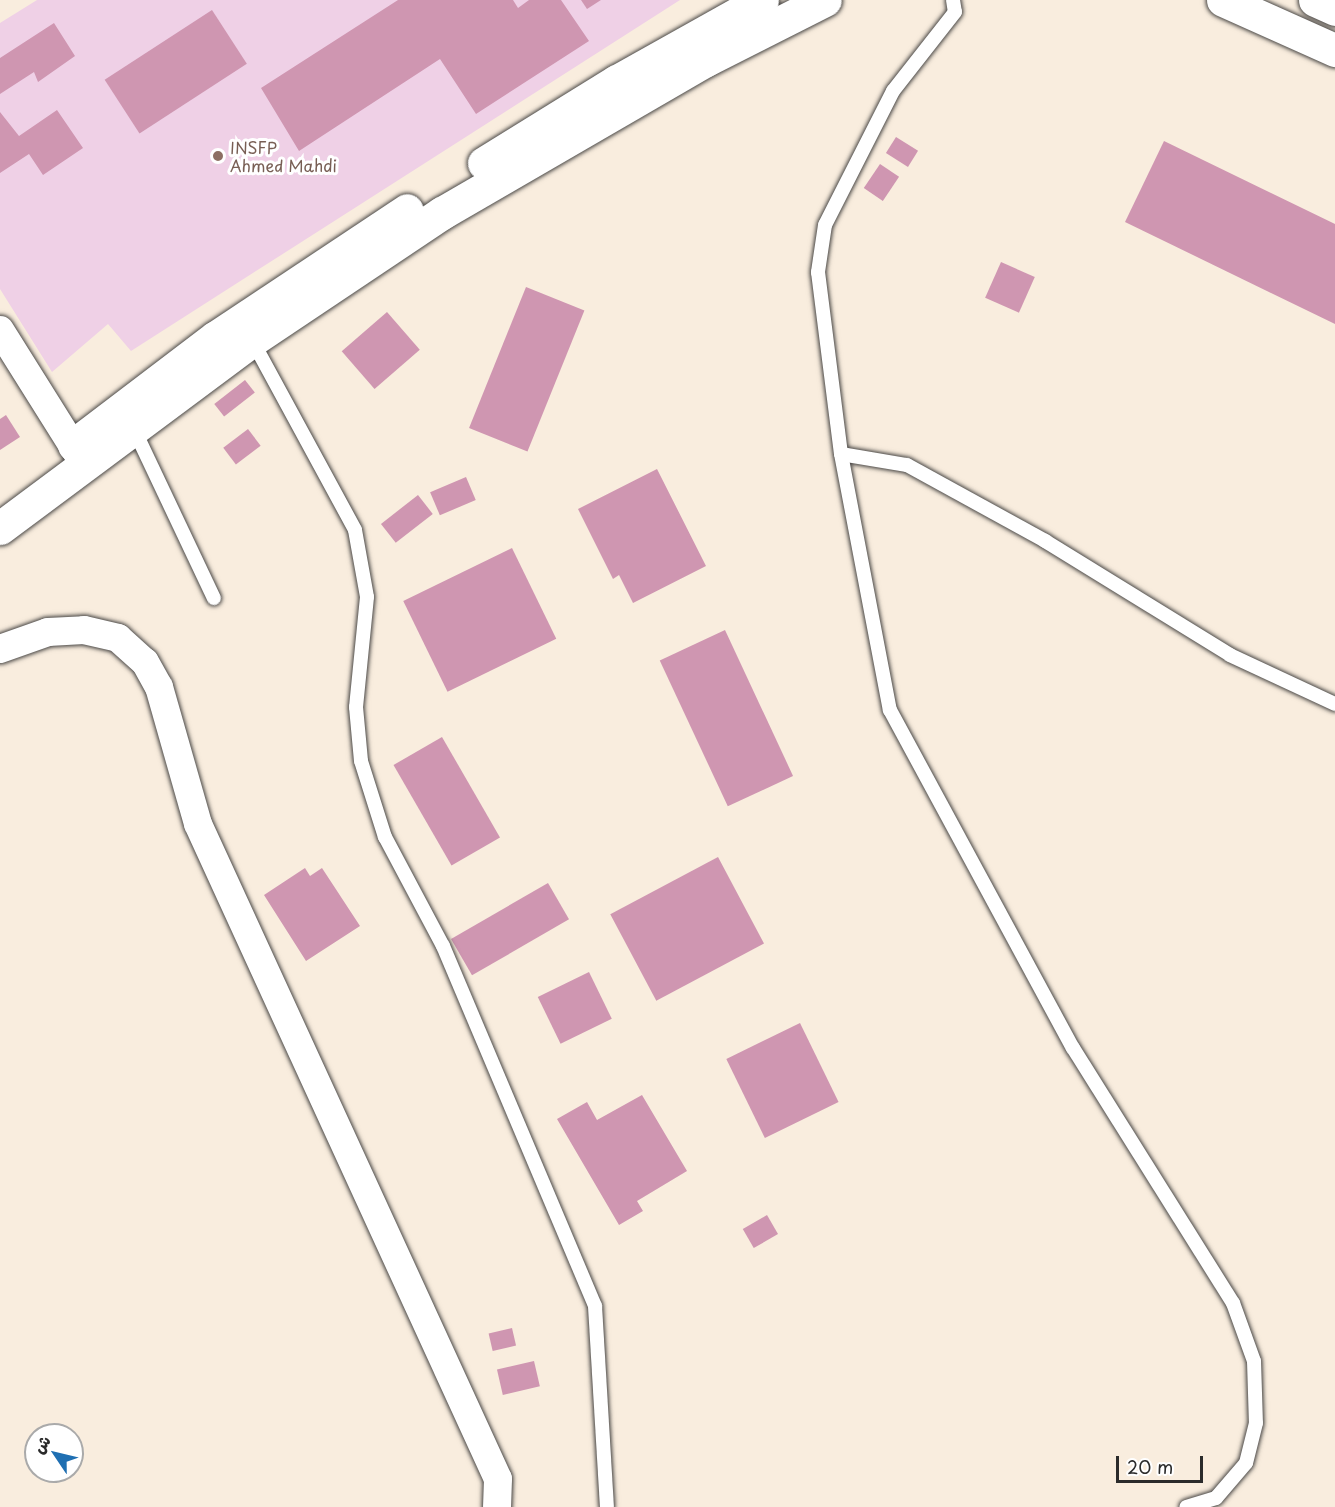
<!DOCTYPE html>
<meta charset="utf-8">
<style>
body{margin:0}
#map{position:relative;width:1335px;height:1507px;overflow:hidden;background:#f9edde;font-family:"Playpen Sans","Playpen Sans Arabic",sans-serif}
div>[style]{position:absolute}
.built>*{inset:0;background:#efd0e6}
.building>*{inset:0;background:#cf96b1;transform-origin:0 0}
.roads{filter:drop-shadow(0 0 2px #4a4846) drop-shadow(0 0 2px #4a4846)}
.service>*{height:14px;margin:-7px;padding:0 7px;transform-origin:7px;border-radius:7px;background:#fff}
.minor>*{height:28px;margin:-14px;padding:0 14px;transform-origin:14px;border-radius:14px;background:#fff}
.secondary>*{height:33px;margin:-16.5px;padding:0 16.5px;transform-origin:16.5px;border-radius:16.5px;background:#fff}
.dots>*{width:16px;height:16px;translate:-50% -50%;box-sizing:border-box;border:3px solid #fff;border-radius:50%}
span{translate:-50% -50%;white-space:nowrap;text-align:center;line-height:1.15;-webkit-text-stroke:6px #fff;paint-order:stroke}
.education-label{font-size:16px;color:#785e54}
.left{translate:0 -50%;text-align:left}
.north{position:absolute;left:24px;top:1423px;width:60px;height:60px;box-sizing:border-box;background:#fff;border:2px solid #aaa;border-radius:50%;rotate:305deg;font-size:16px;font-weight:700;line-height:24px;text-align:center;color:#2b2b2b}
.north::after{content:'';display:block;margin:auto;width:21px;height:27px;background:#1f6fb2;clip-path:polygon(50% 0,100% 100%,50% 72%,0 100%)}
.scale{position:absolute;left:1116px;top:1456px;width:87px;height:27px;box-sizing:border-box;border:3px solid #2b2b2b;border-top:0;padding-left:8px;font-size:18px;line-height:21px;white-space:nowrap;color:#2b2b2b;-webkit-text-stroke:4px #fff;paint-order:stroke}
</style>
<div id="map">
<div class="built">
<i style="clip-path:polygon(37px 0,680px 0,131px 351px,108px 324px,52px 372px,0 289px,0 23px)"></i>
</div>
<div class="building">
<i style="clip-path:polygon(398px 0,513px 0,518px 8px,529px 0,561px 0,589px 41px,476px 114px,440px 59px,299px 151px,261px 88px)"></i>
<i style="clip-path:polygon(581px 0,601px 0,587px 9px)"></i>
<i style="left:212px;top:10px;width:64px;height:128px;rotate:57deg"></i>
<i style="clip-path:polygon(54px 23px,75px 56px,38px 82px,34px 72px,0 94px,0 58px)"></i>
<i style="clip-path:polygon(57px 110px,83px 148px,43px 175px,29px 154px,0 173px,0 112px,19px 136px)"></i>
<i style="left:896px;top:137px;width:26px;height:19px;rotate:32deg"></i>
<i style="clip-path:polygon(1164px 141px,1335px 224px,1335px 324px,1125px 222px)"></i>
<i style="left:880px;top:164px;width:23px;height:29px;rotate:34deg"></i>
<i style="left:1001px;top:262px;width:37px;height:39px;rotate:24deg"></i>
<i style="left:526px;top:287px;width:63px;height:152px;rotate:22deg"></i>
<i style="left:387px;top:312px;width:50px;height:60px;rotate:49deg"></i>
<i style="left:245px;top:380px;width:16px;height:39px;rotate:52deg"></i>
<i style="clip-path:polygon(6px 415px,20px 437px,0 450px,0 419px)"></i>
<i style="left:248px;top:429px;width:21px;height:31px;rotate:53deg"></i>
<i style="clip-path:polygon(657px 469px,706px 566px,633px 603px,619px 575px,613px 579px,578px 509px)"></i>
<i style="left:466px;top:477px;width:25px;height:39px;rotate:67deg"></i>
<i style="left:418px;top:495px;width:24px;height:47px;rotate:52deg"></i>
<i style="left:512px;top:548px;width:101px;height:121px;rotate:64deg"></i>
<i style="left:725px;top:630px;width:161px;height:72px;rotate:65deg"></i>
<i style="left:442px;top:737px;width:116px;height:56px;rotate:60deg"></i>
<i style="left:718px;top:857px;width:98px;height:122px;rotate:62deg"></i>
<i style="clip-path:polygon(305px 868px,310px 876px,322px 868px,360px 926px,306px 961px,264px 895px)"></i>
<i style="left:548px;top:883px;width:42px;height:112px;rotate:60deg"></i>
<i style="left:589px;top:972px;width:52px;height:57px;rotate:64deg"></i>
<i style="left:800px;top:1023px;width:88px;height:82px;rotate:64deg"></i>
<i style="clip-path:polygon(642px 1095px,687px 1171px,637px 1201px,643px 1211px,619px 1225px,557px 1119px,587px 1102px,597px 1120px)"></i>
<i style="left:767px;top:1215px;width:22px;height:28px;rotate:60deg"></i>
<i style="left:512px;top:1328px;width:18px;height:24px;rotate:77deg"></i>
<i style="left:534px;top:1361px;width:26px;height:38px;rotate:77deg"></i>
</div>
<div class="roads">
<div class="service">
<i style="left:953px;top:0;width:12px;rotate:81deg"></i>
<i style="left:955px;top:12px;width:100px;rotate:128.1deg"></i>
<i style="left:893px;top:91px;width:150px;rotate:116.9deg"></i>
<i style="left:825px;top:225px;width:48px;rotate:98.5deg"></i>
<i style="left:818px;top:272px;width:183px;rotate:82.8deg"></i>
<i style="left:841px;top:454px;width:261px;rotate:79.2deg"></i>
<i style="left:890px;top:710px;width:384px;rotate:61.6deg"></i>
<i style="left:1073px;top:1048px;width:301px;rotate:57.9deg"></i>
<i style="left:1233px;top:1303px;width:62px;rotate:70.1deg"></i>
<i style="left:1254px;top:1361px;width:62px;rotate:88.2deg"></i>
<i style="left:1256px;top:1423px;width:41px;rotate:104deg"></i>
<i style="left:1246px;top:1463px;width:46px;rotate:130.6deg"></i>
<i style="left:1216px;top:1498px;width:31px;rotate:163deg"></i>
<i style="left:252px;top:340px;width:216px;rotate:61.5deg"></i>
<i style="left:355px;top:530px;width:68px;rotate:79.8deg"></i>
<i style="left:367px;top:597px;width:111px;rotate:95.7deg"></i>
<i style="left:356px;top:707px;width:54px;rotate:84.7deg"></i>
<i style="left:361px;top:761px;width:80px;rotate:72.5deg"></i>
<i style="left:385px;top:837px;width:123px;rotate:62deg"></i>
<i style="left:443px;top:946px;width:391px;rotate:67.1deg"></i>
<i style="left:595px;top:1306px;width:201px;rotate:86.6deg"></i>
<i style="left:134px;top:429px;width:187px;rotate:64.7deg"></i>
<i style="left:841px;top:454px;width:67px;rotate:9.5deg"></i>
<i style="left:907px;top:465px;width:158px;rotate:28.8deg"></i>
<i style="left:1045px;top:541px;width:217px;rotate:31.6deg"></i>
<i style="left:1230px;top:655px;width:116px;rotate:25deg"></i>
</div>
<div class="minor">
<i style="left:0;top:330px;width:158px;rotate:57.9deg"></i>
<i style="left:0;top:649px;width:51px;rotate:-19.5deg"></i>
<i style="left:48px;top:632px;width:36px;rotate:-3deg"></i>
<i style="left:84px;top:630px;width:35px;rotate:13deg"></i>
<i style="left:118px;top:638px;width:36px;rotate:42deg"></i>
<i style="left:145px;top:662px;width:29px;rotate:61deg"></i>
<i style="left:159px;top:687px;width:142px;rotate:74.1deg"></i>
<i style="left:198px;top:824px;width:720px;rotate:65.39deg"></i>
<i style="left:498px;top:1479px;width:28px;rotate:92deg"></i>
</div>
<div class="secondary">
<i style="left:1223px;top:0;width:123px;rotate:24.1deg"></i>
<i style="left:1315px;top:0;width:22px;rotate:24deg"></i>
<i style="left:484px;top:163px;width:156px;rotate:-31.7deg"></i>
<i style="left:617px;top:81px;width:166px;rotate:-29.2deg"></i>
<i style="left:74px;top:445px;width:178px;rotate:-37.3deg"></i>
<i style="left:216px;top:337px;width:229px;rotate:-33.6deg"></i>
<i style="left:0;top:528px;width:314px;rotate:-36.7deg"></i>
<i style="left:252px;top:340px;width:229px;rotate:-33.8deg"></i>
<i style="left:442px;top:213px;width:305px;rotate:-30.1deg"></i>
<i style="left:706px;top:60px;width:133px;rotate:-26.8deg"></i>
</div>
</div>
<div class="dots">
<i style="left:218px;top:156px;background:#8d6e63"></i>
</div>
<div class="education-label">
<span class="left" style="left:230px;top:156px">INSFP<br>Ahmed Mahdi</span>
</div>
<div class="north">ش</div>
<div class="scale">20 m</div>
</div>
